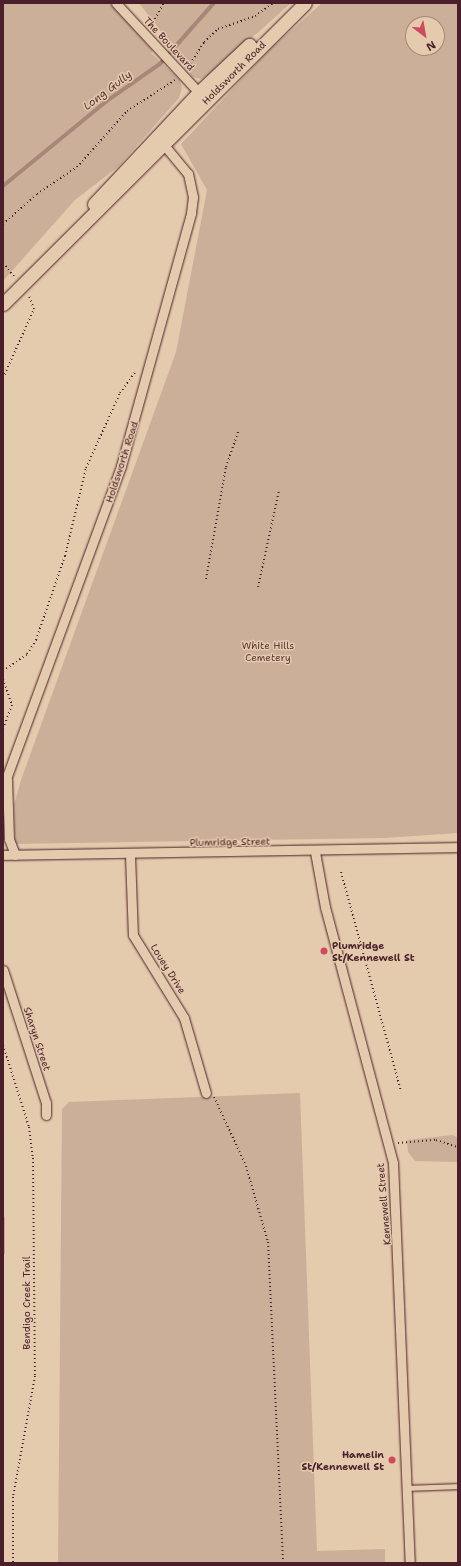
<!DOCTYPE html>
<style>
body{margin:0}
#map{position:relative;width:461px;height:1566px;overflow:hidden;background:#e5cbad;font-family:"Shantell Sans",sans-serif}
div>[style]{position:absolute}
.green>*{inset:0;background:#ccaf98}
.stream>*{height:3.5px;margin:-1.75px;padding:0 1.75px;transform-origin:1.75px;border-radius:1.75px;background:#a88679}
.path>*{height:2px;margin-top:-1px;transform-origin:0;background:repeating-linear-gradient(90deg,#4a1f2b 0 1px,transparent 0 4px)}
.roads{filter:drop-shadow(0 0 1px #4a1f2b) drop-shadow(0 0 1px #4a1f2b)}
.lane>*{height:4.5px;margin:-2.25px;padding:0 2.25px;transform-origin:2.25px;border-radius:2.25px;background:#e5cbad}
.street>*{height:9px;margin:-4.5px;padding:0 4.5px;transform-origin:4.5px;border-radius:4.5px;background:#e5cbad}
.secondary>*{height:13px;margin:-6.5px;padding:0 6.5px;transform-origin:6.5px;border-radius:6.5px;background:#e5cbad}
.dots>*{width:11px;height:11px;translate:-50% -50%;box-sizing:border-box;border:2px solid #e5cbad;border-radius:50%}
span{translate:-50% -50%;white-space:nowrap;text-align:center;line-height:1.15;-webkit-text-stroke:3px #e5cbad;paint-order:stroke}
.street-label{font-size:10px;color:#4a1f2b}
.park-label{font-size:10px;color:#5e353b}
.poi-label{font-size:10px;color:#4a1f2b;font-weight:700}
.left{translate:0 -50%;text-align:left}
.right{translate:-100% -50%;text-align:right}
.water-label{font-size:11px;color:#5d343b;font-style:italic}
.frame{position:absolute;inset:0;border:4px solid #4a1f2b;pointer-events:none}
.north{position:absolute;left:405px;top:16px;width:40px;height:40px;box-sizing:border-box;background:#e5cbad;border:1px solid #a78679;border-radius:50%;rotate:149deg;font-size:11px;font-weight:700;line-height:16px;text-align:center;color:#4a1f2b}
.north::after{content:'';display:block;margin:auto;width:14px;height:18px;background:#d1495b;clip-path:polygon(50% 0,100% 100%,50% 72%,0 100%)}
</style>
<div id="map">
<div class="green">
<i style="clip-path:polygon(3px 3px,110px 3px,153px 51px,151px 53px,180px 80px,182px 88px,179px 98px,119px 166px,75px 200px,3px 281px)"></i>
<i style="clip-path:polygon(139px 3px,291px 3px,210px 75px,201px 79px,193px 77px,160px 40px,163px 34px)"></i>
<i style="clip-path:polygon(evenodd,322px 3px,458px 3px,458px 833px,385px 838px,15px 844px,14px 805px,21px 780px,176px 352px,207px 190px,181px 144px,269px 50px,322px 3px,413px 24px,437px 24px,437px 48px,413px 48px,413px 24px)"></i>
<i style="clip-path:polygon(300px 1093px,317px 1551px,385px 1549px,385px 1563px,58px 1563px,62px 1109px,69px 1102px)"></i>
<i style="clip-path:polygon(453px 1135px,458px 1138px,458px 1162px,415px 1161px,408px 1152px,407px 1140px)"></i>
</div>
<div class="stream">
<i style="left:3px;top:186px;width:134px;rotate:-39.3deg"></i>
<i style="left:107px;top:101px;width:65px;rotate:-34.9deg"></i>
<i style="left:160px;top:64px;width:81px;rotate:-48.5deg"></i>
<i style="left:3px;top:1218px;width:35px;rotate:90deg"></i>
</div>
<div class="path">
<i style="left:151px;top:26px;width:26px;rotate:-61deg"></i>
<i style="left:188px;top:67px;width:30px;rotate:-57deg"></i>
<i style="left:204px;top:42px;width:19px;rotate:-43deg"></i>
<i style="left:218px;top:29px;width:39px;rotate:-19deg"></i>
<i style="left:255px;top:16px;width:22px;rotate:-36deg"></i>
<i style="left:3px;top:224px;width:45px;rotate:-41.4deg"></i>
<i style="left:37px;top:194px;width:48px;rotate:-34deg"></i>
<i style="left:77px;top:167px;width:75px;rotate:-48.2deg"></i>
<i style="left:127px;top:111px;width:57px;rotate:-32.9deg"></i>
<i style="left:3px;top:263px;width:17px;rotate:50deg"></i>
<i style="left:3px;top:378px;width:76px;rotate:-65.8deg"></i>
<i style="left:34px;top:309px;width:14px;rotate:-111deg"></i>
<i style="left:206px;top:579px;width:114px;rotate:-79.9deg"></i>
<i style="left:226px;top:467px;width:39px;rotate:-71deg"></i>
<i style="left:258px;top:587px;width:98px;rotate:-77.7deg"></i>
<i style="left:3px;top:671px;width:29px;rotate:-35deg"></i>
<i style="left:27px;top:654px;width:17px;rotate:-57deg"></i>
<i style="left:36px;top:640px;width:89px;rotate:-71deg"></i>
<i style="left:65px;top:556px;width:90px;rotate:-76.6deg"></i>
<i style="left:86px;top:468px;width:82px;rotate:-65.6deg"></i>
<i style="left:120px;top:393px;width:27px;rotate:-54deg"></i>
<i style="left:3px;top:679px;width:28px;rotate:71deg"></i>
<i style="left:12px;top:705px;width:26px;rotate:111deg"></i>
<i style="left:341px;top:872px;width:228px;rotate:74.7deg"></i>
<i style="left:3px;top:1045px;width:86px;rotate:72.4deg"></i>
<i style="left:29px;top:1127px;width:31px;rotate:83deg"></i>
<i style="left:33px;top:1158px;width:218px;rotate:89.5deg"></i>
<i style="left:35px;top:1376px;width:123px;rotate:100.3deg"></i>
<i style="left:13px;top:1497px;width:66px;rotate:90deg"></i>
<i style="left:214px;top:1097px;width:76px;rotate:65.1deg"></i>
<i style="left:246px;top:1166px;width:79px;rotate:73.9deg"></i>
<i style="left:268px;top:1242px;width:321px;rotate:87.3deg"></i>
<i style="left:398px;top:1143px;width:38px;rotate:-5deg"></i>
<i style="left:436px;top:1140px;width:23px;rotate:18deg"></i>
</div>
<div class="roads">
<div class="lane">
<i style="left:407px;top:1488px;width:51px;rotate:-2.2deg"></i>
</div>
<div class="street">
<i style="left:116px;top:3px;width:127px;rotate:47.2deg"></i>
<i style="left:7px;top:779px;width:60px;rotate:88.1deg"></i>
<i style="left:9px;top:839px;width:17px;rotate:69deg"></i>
<i style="left:3px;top:787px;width:342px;rotate:-69.8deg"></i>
<i style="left:121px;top:466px;width:263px;rotate:-74.5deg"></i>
<i style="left:191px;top:213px;width:16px;rotate:-83deg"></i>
<i style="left:193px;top:197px;width:24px;rotate:-102deg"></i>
<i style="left:188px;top:174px;width:44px;rotate:-129.5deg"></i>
<i style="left:315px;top:852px;width:56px;rotate:79.7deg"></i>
<i style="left:325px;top:907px;width:265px;rotate:75.1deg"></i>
<i style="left:393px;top:1163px;width:400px;rotate:87.6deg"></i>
<i style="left:3px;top:855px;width:455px;rotate:-1deg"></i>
<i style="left:130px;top:855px;width:80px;rotate:87.9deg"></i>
<i style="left:133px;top:935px;width:97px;rotate:58.4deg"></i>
<i style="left:184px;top:1018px;width:78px;rotate:73.7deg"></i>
<i style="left:3px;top:970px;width:140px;rotate:72.1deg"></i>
<i style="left:46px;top:1103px;width:12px;rotate:90deg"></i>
</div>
<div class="secondary">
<i style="left:94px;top:204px;width:154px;rotate:-46.8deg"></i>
<i style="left:199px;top:92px;width:69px;rotate:-43.2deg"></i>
<i style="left:3px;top:304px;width:426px;rotate:-44.9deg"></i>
</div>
</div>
<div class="dots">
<i style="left:324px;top:951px;background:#d1495b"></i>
<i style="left:392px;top:1460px;background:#d1495b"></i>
</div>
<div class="street-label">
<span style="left:169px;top:44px;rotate:47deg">The Boulevard</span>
<span style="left:234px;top:73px;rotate:-45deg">Holdsworth Road</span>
<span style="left:122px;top:462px;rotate:-72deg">Holdsworth Road</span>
<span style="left:230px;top:842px;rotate:-1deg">Plumridge Street</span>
<span style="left:168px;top:969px;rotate:58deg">Louey Drive</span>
<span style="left:37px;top:1039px;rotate:72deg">Sharyn Street</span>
<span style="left:384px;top:1204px;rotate:-95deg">Kennewell Street</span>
<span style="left:27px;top:1303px;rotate:-90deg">Bendigo Creek Trail</span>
</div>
<div class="park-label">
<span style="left:268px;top:651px">White Hills<br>Cemetery</span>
</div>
<div class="poi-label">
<span class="left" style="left:332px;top:951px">Plumridge<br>St/Kennewell St</span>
<span class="right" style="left:384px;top:1460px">Hamelin<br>St/Kennewell St</span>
</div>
<div class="water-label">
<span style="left:108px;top:91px;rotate:-37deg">Long Gully</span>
</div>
<div class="frame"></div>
<div class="north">N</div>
</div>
